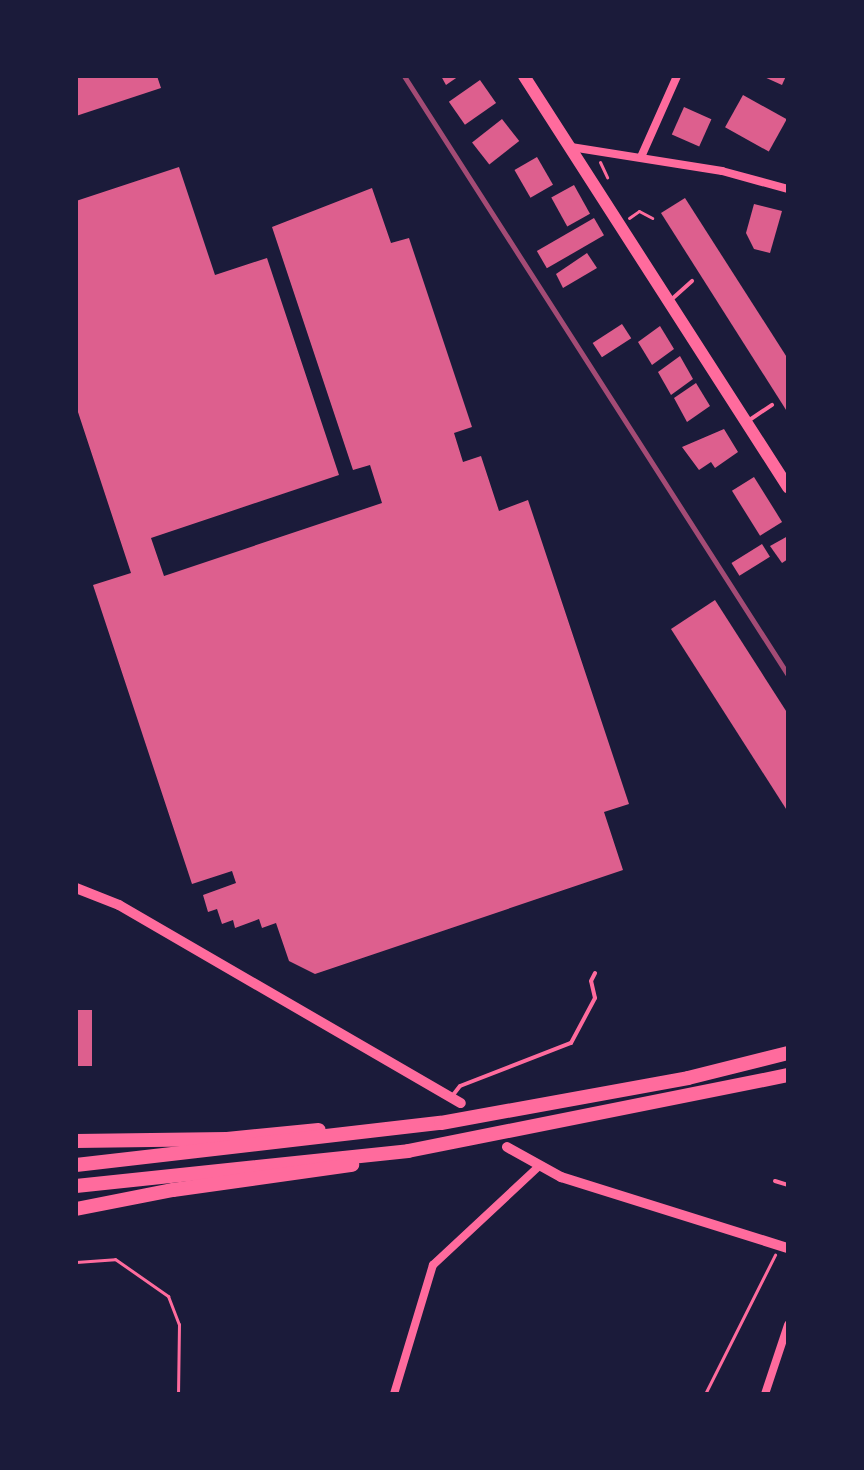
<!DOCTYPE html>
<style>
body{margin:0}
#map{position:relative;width:864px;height:1470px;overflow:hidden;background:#1b1b3a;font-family:"Asap Condensed",sans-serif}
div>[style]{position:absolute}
.building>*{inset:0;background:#dd5f8e;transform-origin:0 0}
.path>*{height:3px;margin:-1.5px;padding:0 1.5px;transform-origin:1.5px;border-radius:1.5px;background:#ff6b9d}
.service>*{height:4px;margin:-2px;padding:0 2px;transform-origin:2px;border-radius:2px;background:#ff6b9d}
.minor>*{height:8px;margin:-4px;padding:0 4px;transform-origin:4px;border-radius:4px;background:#ff6b9d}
.tertiary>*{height:10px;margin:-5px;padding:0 5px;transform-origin:5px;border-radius:5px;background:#ff6b9d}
.secondary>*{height:12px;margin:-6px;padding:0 6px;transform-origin:6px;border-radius:6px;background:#ff6b9d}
.trunk>*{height:14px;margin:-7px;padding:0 7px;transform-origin:7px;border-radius:7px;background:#ff6b9d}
.rail>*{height:5px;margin:-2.5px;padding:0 2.5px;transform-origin:2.5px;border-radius:2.5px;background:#a44b75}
span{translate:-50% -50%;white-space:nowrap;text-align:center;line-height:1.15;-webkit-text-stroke:8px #1b1b3a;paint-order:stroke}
.frame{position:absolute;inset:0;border:78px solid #1b1b3a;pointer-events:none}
</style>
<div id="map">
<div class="building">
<i style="clip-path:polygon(76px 76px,157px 76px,161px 88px,76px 116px)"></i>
<i style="clip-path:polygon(441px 76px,459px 76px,446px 85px)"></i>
<i style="clip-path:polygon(762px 76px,786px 76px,782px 85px)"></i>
<i style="left:480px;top:80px;width:28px;height:38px;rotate:55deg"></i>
<i style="left:743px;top:95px;width:50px;height:37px;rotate:29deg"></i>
<i style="left:684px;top:107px;width:30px;height:30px;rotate:24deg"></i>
<i style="left:502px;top:119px;width:28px;height:38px;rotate:52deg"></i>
<i style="left:537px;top:157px;width:32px;height:26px;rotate:60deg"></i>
<i style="clip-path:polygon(179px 167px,215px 275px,267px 258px,339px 475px,151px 538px,164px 576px,382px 503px,370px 465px,353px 470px,272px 227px,372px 188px,391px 243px,409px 238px,472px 427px,454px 433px,463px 462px,481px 456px,499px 511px,528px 500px,629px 804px,604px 812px,623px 870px,315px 974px,289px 961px,276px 923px,262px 928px,259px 919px,235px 928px,233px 920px,222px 924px,217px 909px,208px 912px,203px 895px,236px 883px,232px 871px,192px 884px,93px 585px,131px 573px,76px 406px,76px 201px)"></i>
<i style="left:574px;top:185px;width:33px;height:26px;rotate:61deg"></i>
<i style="clip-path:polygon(685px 198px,788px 359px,788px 413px,661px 213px)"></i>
<i style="clip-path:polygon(754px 204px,782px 211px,770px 253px,754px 249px,746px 233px)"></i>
<i style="left:594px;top:218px;width:20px;height:66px;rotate:60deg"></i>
<i style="clip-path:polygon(587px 253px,597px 268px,563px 288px,556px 274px)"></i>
<i style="left:622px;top:324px;width:17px;height:35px;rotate:57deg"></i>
<i style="clip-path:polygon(660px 326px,674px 349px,652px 365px,638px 342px)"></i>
<i style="clip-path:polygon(680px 356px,693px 379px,671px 395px,658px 372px)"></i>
<i style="clip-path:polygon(696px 383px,710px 406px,687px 422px,674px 398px)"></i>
<i style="clip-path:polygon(724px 429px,738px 452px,715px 468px,711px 462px,699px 470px,682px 447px)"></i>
<i style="left:754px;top:477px;width:53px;height:26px;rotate:58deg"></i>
<i style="clip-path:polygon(788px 536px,788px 559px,782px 563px,770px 546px)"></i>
<i style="left:762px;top:544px;width:15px;height:36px;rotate:58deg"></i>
<i style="clip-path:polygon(715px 600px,788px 714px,788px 812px,671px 629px)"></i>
<i style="left:76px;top:1010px;width:16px;height:56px"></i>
</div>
<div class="path">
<i style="left:600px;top:162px;width:17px;rotate:65deg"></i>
<i style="left:629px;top:218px;width:12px;rotate:-35deg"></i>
<i style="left:639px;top:211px;width:15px;rotate:28deg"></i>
<i style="left:76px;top:1262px;width:39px;rotate:-4deg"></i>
<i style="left:115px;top:1259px;width:65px;rotate:34.9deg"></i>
<i style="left:168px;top:1296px;width:30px;rotate:69deg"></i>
<i style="left:179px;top:1324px;width:70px;rotate:90.8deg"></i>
<i style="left:705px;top:1394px;width:156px;rotate:-63.3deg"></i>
</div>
<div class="service">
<i style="left:672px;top:299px;width:27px;rotate:-42deg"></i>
<i style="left:748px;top:421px;width:29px;rotate:-34deg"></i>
<i style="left:453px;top:1095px;width:11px;rotate:-52deg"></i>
<i style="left:460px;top:1086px;width:119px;rotate:-21.2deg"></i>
<i style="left:571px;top:1043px;width:51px;rotate:-61.9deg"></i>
<i style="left:595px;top:998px;width:17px;rotate:-103deg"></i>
<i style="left:591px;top:981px;width:9px;rotate:-63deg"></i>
<i style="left:775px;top:1181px;width:14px;rotate:17deg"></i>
</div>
<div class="minor">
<i style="left:571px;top:147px;width:153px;rotate:9deg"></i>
<i style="left:722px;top:171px;width:68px;rotate:15.3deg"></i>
<i style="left:641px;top:157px;width:89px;rotate:-66deg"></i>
<i style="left:394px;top:1394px;width:135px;rotate:-73.2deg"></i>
<i style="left:433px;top:1265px;width:142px;rotate:-43deg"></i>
<i style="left:765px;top:1394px;width:73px;rotate:-71.6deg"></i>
</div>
<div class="tertiary">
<i style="left:76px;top:888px;width:46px;rotate:21.6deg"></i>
<i style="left:119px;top:905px;width:395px;rotate:30.1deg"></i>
<i style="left:507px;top:1147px;width:62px;rotate:29.1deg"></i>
<i style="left:561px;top:1177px;width:238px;rotate:17.4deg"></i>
</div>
<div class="secondary">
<i style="left:524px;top:76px;width:489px;rotate:57.3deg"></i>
</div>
<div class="trunk">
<i style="left:76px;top:1141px;width:151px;rotate:-0.8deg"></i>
<i style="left:227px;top:1139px;width:92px;rotate:-5.6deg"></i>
<i style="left:76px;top:1165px;width:367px;rotate:-6.6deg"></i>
<i style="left:441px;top:1123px;width:251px;rotate:-10.3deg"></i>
<i style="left:688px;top:1078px;width:103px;rotate:-14deg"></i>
<i style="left:76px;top:1186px;width:334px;rotate:-6deg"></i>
<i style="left:408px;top:1151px;width:388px;rotate:-11.3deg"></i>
<i style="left:76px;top:1209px;width:99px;rotate:-11.1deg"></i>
<i style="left:173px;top:1190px;width:181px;rotate:-8deg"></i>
</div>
<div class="rail">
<i style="left:404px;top:76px;width:712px;rotate:57.34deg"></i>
</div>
<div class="frame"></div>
</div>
